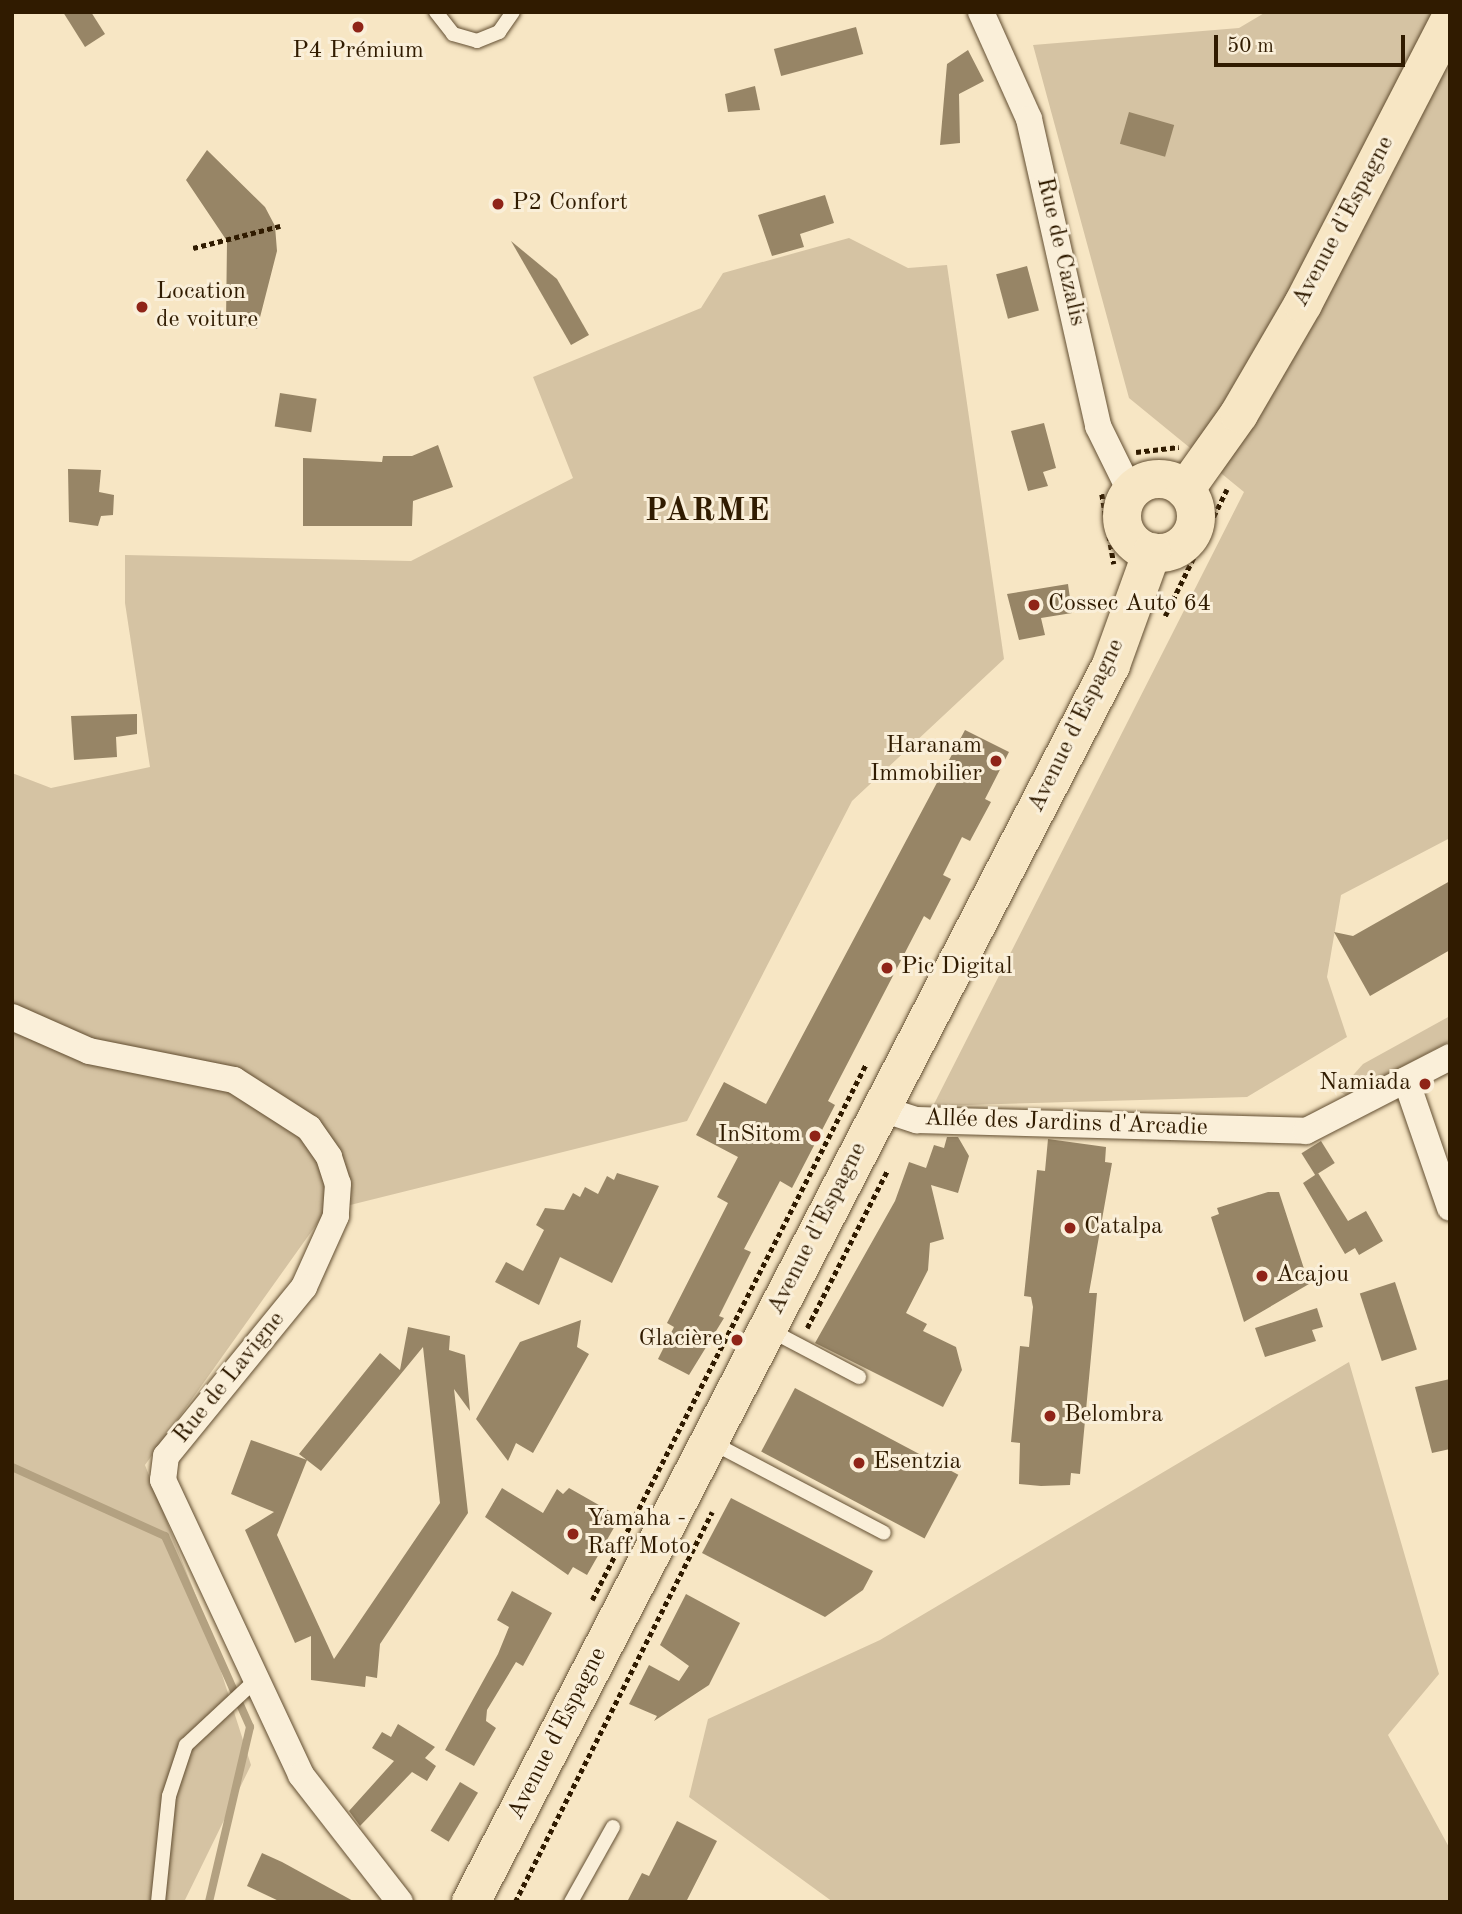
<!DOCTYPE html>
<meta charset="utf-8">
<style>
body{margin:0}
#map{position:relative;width:1462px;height:1914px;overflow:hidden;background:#f7e6c4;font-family:"Old Standard TT",serif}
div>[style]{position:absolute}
.green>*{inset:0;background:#d5c3a3}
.stream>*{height:8px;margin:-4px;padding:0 4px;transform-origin:4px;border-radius:4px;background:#b3a181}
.building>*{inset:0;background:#978566;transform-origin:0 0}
.path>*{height:4.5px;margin-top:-2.25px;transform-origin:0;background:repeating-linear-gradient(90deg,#301b00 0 5px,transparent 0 8.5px)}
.roads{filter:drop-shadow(0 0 2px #624e31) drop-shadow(0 0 2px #624e31)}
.lane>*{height:14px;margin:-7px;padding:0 7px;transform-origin:7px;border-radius:7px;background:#faefd9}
.street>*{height:26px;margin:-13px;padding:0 13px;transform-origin:13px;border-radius:13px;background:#faefd9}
.primary>*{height:38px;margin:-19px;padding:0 19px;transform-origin:19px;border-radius:19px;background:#f7e6c4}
.primary>.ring{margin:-19px;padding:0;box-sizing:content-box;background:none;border:38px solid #f7e6c4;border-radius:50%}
.dots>*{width:19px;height:19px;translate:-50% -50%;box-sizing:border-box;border:4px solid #faefd9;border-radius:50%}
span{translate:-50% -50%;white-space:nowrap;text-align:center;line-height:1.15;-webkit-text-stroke:6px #faefd9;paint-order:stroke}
.poi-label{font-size:24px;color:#301b00}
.left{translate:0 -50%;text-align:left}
.right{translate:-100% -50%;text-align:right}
.street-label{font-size:24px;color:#301b00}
.district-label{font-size:32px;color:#301b00;font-weight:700;letter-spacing:2px}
.frame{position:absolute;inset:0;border:14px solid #301b00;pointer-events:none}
.scale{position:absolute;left:1214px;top:35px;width:191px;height:32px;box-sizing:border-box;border:4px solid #301b00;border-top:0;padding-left:9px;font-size:21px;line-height:24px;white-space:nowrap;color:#301b00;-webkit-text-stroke:5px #faefd9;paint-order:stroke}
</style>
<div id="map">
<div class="green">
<i style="clip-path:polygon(1266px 12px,1450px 12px,1450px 838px,1341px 895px,1327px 977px,1347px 1037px,1247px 1097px,933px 1106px,1244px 492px,1129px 398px,1033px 45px,1239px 28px)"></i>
<i style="clip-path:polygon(849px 238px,908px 268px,947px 265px,1004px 659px,852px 801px,687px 1121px,326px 1211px,145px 1465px,201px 1609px,251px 1765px,184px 1902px,12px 1902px,12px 773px,51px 788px,150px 767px,125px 603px,125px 555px,411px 561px,573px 478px,533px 377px,701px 308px,723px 273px)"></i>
<i style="clip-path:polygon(1450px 1016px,1450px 1041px,1347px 1096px,1339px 1091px,1363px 1064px)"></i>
<i style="clip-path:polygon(1349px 1362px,1439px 1674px,1388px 1735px,1450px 1849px,1450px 1902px,833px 1902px,689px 1797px,708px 1719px,880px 1640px)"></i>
</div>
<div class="stream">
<i style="left:12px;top:1467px;width:168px;rotate:24.3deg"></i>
<i style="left:165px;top:1536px;width:209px;rotate:66deg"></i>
<i style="left:250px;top:1727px;width:180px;rotate:103.2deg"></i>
</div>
<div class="building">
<i style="clip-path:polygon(63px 12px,91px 12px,105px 34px,85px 47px)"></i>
<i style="left:856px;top:27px;width:28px;height:85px;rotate:75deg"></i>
<i style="clip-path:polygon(968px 50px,984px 81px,959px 94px,960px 143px,940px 145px,947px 64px)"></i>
<i style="clip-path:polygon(755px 86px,760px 110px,728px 112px,725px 94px)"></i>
<i style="left:1129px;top:112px;width:47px;height:33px;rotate:16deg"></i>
<i style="clip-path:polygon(207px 150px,265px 207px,275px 226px,277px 251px,257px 329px,226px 322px,227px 241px,186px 180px)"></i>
<i style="clip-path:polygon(825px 195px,834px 223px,800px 234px,804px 247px,772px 256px,758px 215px)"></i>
<i style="clip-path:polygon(511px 241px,557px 279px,589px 335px,571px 345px)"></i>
<i style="left:1027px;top:266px;width:46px;height:32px;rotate:75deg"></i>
<i style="left:280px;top:393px;width:37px;height:34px;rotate:9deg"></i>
<i style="clip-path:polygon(1044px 423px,1056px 468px,1043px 472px,1048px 486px,1028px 491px,1011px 431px)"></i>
<i style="clip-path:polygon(438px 445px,453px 487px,413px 501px,412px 526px,303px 526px,303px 458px,382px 462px,383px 456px,412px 456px)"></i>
<i style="clip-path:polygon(68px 469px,101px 470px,99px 492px,114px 495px,113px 515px,101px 516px,98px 526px,69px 522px)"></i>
<i style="clip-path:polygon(1068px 584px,1072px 613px,1041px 618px,1045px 635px,1019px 640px,1007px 594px)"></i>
<i style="clip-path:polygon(137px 714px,137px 734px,116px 737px,117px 757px,74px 760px,71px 716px)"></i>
<i style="clip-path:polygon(965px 730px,1009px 752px,985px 799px,991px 802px,970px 841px,962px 837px,943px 875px,951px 879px,930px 920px,924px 916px,828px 1101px,835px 1105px,792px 1188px,780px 1181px,744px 1249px,751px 1252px,719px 1316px,724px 1318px,689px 1375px,658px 1359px,674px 1327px,667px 1323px,728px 1203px,717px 1197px,738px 1157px,696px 1135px,724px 1082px,766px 1104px)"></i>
<i style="clip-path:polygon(1450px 881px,1450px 950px,1370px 996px,1334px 932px,1353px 936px)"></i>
<i style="clip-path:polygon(947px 1137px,958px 1137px,969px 1156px,958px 1193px,931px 1185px,944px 1239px,930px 1243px,928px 1270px,906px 1313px,927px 1324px,923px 1331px,956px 1347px,962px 1370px,943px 1407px,815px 1343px,895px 1201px,909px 1162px,926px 1168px,934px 1145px,944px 1148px)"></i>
<i style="clip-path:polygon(1048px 1139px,1106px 1147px,1105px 1162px,1112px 1163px,1089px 1293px,1097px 1293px,1080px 1474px,1071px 1473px,1070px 1485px,1041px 1486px,1019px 1484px,1020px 1443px,1011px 1442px,1020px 1346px,1029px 1347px,1033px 1307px,1031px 1297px,1024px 1296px,1037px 1170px,1045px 1171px)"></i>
<i style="left:1321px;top:1141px;width:26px;height:23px;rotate:58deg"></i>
<i style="clip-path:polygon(617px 1173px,659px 1186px,612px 1283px,560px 1257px,539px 1305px,495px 1282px,506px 1262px,523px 1271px,544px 1230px,536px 1225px,545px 1208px,564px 1210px,573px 1193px,580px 1197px,585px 1187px,598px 1194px,607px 1176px,614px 1180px)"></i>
<i style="clip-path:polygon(1318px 1173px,1348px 1221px,1366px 1211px,1383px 1241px,1359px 1255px,1355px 1248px,1345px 1254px,1303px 1183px)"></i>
<i style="clip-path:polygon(1268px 1192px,1279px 1192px,1309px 1284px,1244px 1322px,1211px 1217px,1219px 1214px,1217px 1208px)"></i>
<i style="left:1395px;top:1282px;width:71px;height:37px;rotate:72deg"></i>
<i style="clip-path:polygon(1317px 1308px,1323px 1327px,1312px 1330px,1316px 1341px,1265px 1357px,1255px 1328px)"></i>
<i style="clip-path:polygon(581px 1320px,577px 1347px,589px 1354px,533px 1453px,516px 1443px,508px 1461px,476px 1419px,520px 1342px)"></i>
<i style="clip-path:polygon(408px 1327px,450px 1336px,449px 1350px,465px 1355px,470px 1411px,454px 1389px,468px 1513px,380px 1644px,377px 1678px,366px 1676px,365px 1687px,311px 1680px,311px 1636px,295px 1643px,245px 1530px,274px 1512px,231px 1494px,251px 1440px,307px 1460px,277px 1535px,334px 1659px,440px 1503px,423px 1347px,321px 1471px,299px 1454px,380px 1353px,400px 1370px)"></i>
<i style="clip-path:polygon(1450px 1379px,1450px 1449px,1432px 1453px,1415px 1387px)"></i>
<i style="left:795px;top:1388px;width:185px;height:72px;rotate:28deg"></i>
<i style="clip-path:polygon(502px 1488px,543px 1513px,557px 1489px,563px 1494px,569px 1488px,620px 1517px,587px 1575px,573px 1567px,568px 1575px,485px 1517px)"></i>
<i style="clip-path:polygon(731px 1498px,873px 1571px,863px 1590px,825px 1617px,702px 1553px)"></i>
<i style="clip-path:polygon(512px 1591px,552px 1613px,523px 1666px,516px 1662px,487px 1710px,486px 1721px,496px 1728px,474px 1766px,445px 1750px,498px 1654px,509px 1627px,497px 1620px)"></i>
<i style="clip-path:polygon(686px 1594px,740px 1623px,709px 1685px,654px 1721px,657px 1716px,629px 1704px,649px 1665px,679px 1681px,689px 1666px,660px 1645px)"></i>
<i style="clip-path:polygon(398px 1724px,435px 1747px,425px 1758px,436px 1766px,427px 1781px,412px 1772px,360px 1826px,349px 1811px,394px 1761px,372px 1748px,382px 1732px,391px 1737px)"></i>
<i style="left:460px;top:1782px;width:21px;height:57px;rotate:31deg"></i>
<i style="clip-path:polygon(677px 1821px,717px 1841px,686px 1902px,627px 1902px,642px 1873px,649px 1876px)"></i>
<i style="clip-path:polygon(262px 1853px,282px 1862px,355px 1902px,281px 1902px,247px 1886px)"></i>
</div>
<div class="path">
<i style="left:193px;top:248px;width:90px;rotate:-14.2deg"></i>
<i style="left:1136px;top:452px;width:43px;rotate:-6.6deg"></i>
<i style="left:1102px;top:494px;width:71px;rotate:80.3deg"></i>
<i style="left:1165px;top:616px;width:141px;rotate:-64deg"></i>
<i style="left:807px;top:1328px;width:176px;rotate:-63deg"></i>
<i style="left:592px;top:1600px;width:602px;rotate:-62.92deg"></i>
<i style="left:515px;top:1902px;width:437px;rotate:-63.2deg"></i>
</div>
<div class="roads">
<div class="lane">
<i style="left:436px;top:12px;width:28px;rotate:52deg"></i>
<i style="left:453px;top:34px;width:25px;rotate:16deg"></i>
<i style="left:477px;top:41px;width:24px;rotate:-22deg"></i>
<i style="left:499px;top:32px;width:24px;rotate:-55deg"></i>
<i style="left:768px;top:1329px;width:103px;rotate:27.8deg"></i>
<i style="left:711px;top:1442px;width:195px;rotate:27.7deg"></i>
<i style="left:158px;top:1902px;width:107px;rotate:-84.1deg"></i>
<i style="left:169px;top:1796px;width:54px;rotate:-71.6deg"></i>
<i style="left:186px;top:1745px;width:97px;rotate:-42.9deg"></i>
<i style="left:571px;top:1902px;width:86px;rotate:-60.8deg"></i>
</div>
<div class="street">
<i style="left:981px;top:12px;width:117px;rotate:65.8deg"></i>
<i style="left:1029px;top:119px;width:315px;rotate:77.3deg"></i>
<i style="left:1098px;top:426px;width:75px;rotate:63.8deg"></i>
<i style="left:12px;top:1017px;width:84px;rotate:23.8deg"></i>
<i style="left:89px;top:1051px;width:148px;rotate:11.3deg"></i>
<i style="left:234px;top:1080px;width:89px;rotate:32.6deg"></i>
<i style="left:309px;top:1128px;width:35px;rotate:55deg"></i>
<i style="left:329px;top:1157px;width:28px;rotate:72deg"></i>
<i style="left:338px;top:1184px;width:32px;rotate:94deg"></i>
<i style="left:336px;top:1216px;width:78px;rotate:114.3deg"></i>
<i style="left:304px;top:1287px;width:218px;rotate:129.2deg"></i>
<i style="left:166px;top:1456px;width:24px;rotate:97deg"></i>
<i style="left:163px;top:1480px;width:326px;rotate:64.9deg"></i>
<i style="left:301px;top:1775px;width:161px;rotate:52.1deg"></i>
<i style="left:1406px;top:1080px;width:135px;rotate:71deg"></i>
<i style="left:879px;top:1108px;width:40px;rotate:18deg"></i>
<i style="left:917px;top:1120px;width:389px;rotate:1.6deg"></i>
<i style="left:1306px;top:1131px;width:162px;rotate:-27.2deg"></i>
</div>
<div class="primary">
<i class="ring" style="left:1122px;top:479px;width:36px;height:36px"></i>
<i style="left:1185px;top:490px;width:93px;rotate:-54.6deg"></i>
<i style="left:1239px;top:414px;width:127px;rotate:-59.8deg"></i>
<i style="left:1303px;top:304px;width:321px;rotate:-62.7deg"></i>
<i style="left:471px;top:1902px;width:1393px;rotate:-62.64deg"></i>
<i style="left:1111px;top:665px;width:120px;rotate:-70.1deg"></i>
</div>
</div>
<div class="dots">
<i style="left:358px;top:27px;background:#8f2418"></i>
<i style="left:498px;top:204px;background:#8f2418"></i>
<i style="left:142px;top:307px;background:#8f2418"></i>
<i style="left:1034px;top:605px;background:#8f2418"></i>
<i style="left:996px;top:761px;background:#8f2418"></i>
<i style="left:887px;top:968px;background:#8f2418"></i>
<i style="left:1425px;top:1084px;background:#8f2418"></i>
<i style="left:815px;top:1136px;background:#8f2418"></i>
<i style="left:1070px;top:1228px;background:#8f2418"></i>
<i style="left:1262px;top:1276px;background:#8f2418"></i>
<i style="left:737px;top:1340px;background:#8f2418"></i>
<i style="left:1050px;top:1416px;background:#8f2418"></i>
<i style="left:859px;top:1463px;background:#8f2418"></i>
<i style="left:573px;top:1534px;background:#8f2418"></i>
</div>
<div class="poi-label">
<span style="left:358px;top:52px">P4 Prémium</span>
<span class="left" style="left:512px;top:204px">P2 Confort</span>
<span class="left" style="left:156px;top:307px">Location<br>de voiture</span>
<span class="left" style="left:1048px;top:605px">Cossec Auto 64</span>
<span class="right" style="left:982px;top:761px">Haranam<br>Immobilier</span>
<span class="left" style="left:901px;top:968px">Pic Digital</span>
<span class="right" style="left:1411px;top:1084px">Namiada</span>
<span class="right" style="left:801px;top:1136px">InSitom</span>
<span class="left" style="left:1084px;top:1228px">Catalpa</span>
<span class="left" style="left:1276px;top:1276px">Acajou</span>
<span class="right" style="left:723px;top:1340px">Glacière</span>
<span class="left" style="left:1064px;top:1416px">Belombra</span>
<span class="left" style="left:873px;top:1463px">Esentzia</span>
<span class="left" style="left:587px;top:1534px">Yamaha -<br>Raff Moto</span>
</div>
<div class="street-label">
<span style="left:1344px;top:222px;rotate:-62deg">Avenue d'Espagne</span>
<span style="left:1060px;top:252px;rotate:77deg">Rue de Cazalis</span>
<span style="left:1077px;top:726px;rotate:-64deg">Avenue d'Espagne</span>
<span style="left:1066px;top:1124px;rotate:2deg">Allée des Jardins d'Arcadie</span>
<span style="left:818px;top:1229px;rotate:-63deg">Avenue d'Espagne</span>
<span style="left:230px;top:1378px;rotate:-51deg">Rue de Lavigne</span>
<span style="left:558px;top:1734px;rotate:-63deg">Avenue d'Espagne</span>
</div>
<div class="district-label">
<span style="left:708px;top:512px">PARME</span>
</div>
<div class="frame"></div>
<div class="scale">50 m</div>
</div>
